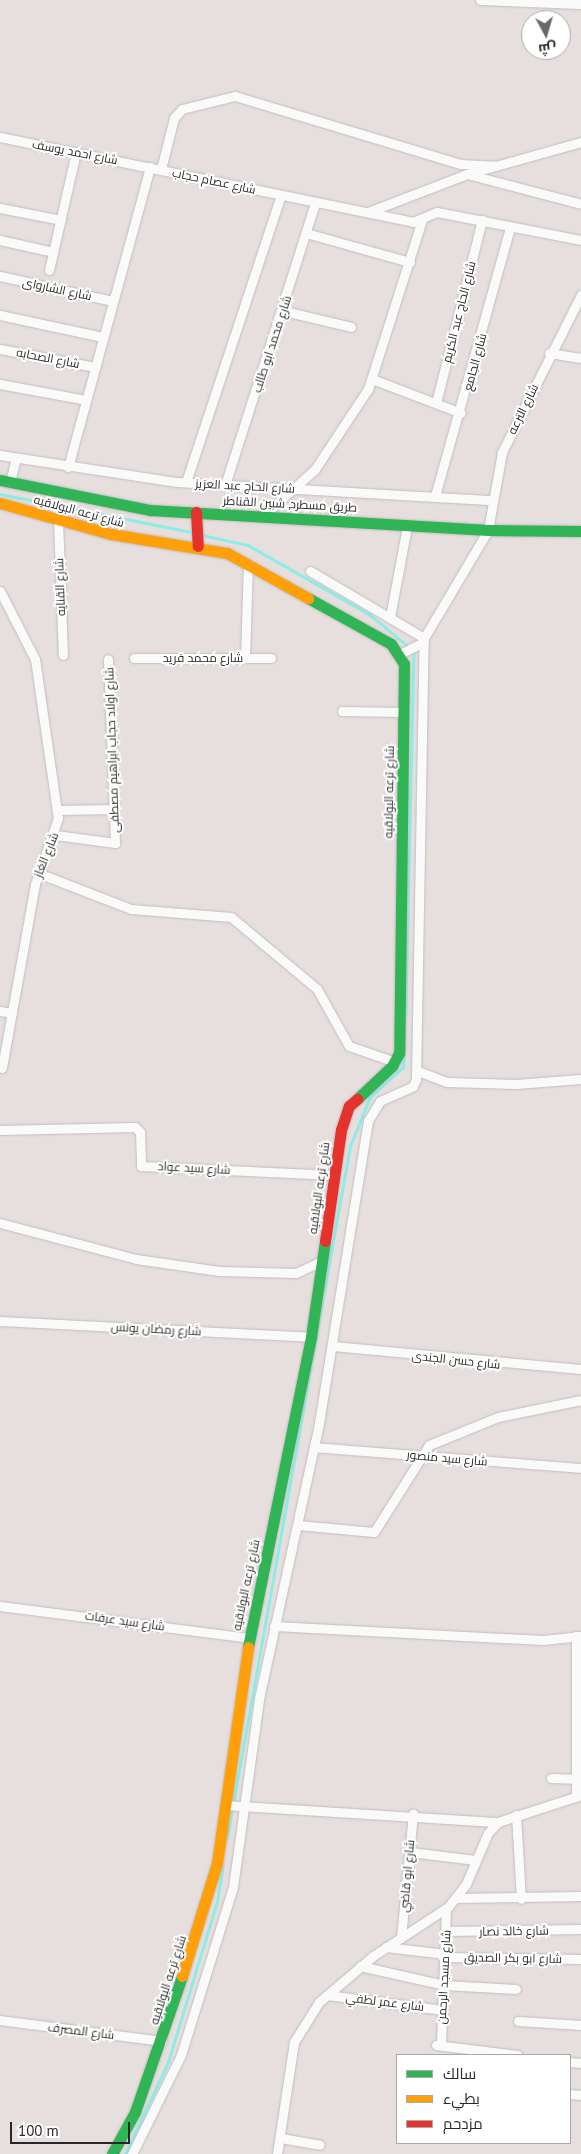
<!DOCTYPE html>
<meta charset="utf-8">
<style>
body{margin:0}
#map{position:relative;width:581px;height:2154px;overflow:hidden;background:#e7dfdd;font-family:"PT Sans",Cairo,sans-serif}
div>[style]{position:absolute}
.stream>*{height:2.5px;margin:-1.25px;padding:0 1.25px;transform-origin:1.25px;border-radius:1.25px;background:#8dece6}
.roads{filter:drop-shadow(0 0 1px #c0bebf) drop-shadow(0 0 1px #c0bebf)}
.street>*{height:9px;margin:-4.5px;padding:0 4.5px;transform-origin:4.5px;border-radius:4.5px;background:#fbfafa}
.fast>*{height:11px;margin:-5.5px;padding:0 5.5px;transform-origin:5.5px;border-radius:5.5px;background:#30b455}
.slow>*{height:11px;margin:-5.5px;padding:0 5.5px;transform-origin:5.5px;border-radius:5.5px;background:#ff9f0a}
.jam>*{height:11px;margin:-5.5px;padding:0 5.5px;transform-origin:5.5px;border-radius:5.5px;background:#e5322d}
span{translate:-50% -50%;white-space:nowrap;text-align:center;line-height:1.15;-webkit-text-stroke:4px #fff;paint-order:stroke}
.street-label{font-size:12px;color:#282828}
.legend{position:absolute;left:396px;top:2054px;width:175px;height:90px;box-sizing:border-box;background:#fff;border:1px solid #a9a9a9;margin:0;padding:6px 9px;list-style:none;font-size:15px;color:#282828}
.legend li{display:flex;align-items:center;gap:10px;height:25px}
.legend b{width:25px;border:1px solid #a9a9a9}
.north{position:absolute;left:521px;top:10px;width:50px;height:50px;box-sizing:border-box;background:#fff;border:1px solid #a9a9a9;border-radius:50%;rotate:174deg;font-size:14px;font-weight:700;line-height:20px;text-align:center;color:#282828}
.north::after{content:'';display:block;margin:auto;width:18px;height:22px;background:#6b6867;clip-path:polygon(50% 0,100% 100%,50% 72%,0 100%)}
.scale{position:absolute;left:10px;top:2122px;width:120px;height:22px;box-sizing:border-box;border:2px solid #282828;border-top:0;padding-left:6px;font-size:15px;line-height:18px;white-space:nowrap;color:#282828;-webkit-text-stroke:4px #fff;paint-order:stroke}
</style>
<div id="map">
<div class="stream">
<i style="left:0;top:494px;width:196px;rotate:11.2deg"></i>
<i style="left:202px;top:535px;width:47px;rotate:12.3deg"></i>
<i style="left:248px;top:545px;width:139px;rotate:29.7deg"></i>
<i style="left:369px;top:614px;width:58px;rotate:39.4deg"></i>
<i style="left:414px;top:651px;width:364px;rotate:91.3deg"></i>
<i style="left:227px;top:1838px;width:703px;rotate:-79.92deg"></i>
<i style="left:350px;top:1146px;width:53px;rotate:-67.8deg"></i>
<i style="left:370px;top:1097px;width:45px;rotate:-42.3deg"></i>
<i style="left:403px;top:1067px;width:11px;rotate:-85deg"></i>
<i style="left:125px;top:2154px;width:102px;rotate:-64.9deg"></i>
<i style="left:168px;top:2062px;width:167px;rotate:-73deg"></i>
<i style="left:217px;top:1902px;width:36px;rotate:-81deg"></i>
</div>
<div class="roads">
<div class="street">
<i style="left:480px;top:0;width:101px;rotate:2.3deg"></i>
<i style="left:0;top:137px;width:422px;rotate:11.6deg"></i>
<i style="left:413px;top:222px;width:26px;rotate:-23deg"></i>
<i style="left:437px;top:212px;width:147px;rotate:11deg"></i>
<i style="left:161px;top:169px;width:53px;rotate:-75.7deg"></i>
<i style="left:174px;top:118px;width:12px;rotate:-48deg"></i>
<i style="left:182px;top:109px;width:55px;rotate:-13.8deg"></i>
<i style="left:235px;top:96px;width:235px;rotate:16.8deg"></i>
<i style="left:460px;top:164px;width:35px;rotate:3deg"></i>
<i style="left:467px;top:174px;width:118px;rotate:14.7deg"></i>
<i style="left:0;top:208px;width:62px;rotate:11.1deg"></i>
<i style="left:368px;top:212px;width:106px;rotate:-21deg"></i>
<i style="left:467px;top:174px;width:118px;rotate:-15.7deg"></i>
<i style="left:306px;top:233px;width:108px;rotate:15.6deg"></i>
<i style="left:0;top:240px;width:54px;rotate:12.8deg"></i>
<i style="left:49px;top:270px;width:121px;rotate:-77.1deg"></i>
<i style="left:0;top:276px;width:116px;rotate:12.5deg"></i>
<i style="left:284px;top:311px;width:69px;rotate:13.4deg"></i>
<i style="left:0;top:315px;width:105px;rotate:12.1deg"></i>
<i style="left:0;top:349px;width:97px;rotate:10.7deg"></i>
<i style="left:549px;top:353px;width:32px;rotate:9deg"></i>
<i style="left:372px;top:379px;width:95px;rotate:20.9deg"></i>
<i style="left:0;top:384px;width:87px;rotate:10.5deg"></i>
<i style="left:436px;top:403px;width:189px;rotate:-75.9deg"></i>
<i style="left:0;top:455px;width:179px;rotate:8.7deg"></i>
<i style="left:177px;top:482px;width:316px;rotate:3.3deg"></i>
<i style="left:68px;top:467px;width:311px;rotate:-74.7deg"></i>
<i style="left:10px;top:482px;width:25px;rotate:-76deg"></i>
<i style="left:186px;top:482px;width:302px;rotate:-71.7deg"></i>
<i style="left:225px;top:485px;width:296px;rotate:-72.3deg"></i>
<i style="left:435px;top:496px;width:279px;rotate:-74.4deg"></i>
<i style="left:264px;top:515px;width:69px;rotate:-42deg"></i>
<i style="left:315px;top:469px;width:96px;rotate:-56.5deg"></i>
<i style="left:368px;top:389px;width:177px;rotate:-72.3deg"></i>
<i style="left:58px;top:520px;width:135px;rotate:87.9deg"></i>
<i style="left:310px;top:571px;width:132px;rotate:30.4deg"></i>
<i style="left:0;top:591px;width:76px;rotate:62.8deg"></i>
<i style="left:35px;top:659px;width:161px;rotate:81.8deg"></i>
<i style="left:58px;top:818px;width:70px;rotate:109.2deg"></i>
<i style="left:35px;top:884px;width:187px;rotate:100.2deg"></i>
<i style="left:390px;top:617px;width:93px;rotate:-79.4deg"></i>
<i style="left:400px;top:654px;width:27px;rotate:-27deg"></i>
<i style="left:134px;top:658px;width:137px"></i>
<i style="left:245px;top:658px;width:94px;rotate:-88.2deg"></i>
<i style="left:342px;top:711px;width:61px;rotate:0.9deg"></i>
<i style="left:58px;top:810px;width:56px;rotate:-1deg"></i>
<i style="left:55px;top:835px;width:61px;rotate:7.6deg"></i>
<i style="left:115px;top:843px;width:184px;rotate:-92.2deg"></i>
<i style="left:38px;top:873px;width:100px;rotate:21.2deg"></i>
<i style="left:131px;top:909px;width:100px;rotate:4.6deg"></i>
<i style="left:231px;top:917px;width:112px;rotate:39.9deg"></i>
<i style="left:317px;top:989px;width:65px;rotate:60.7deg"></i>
<i style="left:349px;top:1046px;width:49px;rotate:19.2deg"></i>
<i style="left:0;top:1011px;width:12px;rotate:9deg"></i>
<i style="left:418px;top:1071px;width:31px;rotate:21deg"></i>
<i style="left:447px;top:1082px;width:69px;rotate:1.7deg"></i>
<i style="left:516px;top:1084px;width:65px;rotate:-4.4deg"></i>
<i style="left:0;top:1130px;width:135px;rotate:-1.3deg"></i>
<i style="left:135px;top:1127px;width:7px;rotate:45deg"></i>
<i style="left:140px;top:1132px;width:34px;rotate:88deg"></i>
<i style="left:141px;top:1166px;width:193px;rotate:2.7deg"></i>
<i style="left:0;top:1223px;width:141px;rotate:14.8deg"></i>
<i style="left:136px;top:1259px;width:84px;rotate:8.2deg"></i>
<i style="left:219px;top:1271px;width:77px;rotate:1.5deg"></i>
<i style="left:296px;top:1273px;width:29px;rotate:-25deg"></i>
<i style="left:0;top:1321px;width:311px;rotate:2.9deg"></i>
<i style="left:332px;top:1346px;width:250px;rotate:5.3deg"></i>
<i style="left:314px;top:1447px;width:268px;rotate:4.5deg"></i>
<i style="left:298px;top:1525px;width:76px;rotate:5.3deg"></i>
<i style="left:374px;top:1532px;width:103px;rotate:-57.7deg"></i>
<i style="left:429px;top:1445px;width:74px;rotate:-22.1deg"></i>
<i style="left:498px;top:1417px;width:85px;rotate:-11.6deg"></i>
<i style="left:0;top:1606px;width:251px;rotate:7.3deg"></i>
<i style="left:274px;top:1626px;width:269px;rotate:3deg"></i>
<i style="left:543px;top:1640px;width:38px;rotate:-6deg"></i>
<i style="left:576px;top:1636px;width:161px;rotate:90deg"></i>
<i style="left:551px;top:1778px;width:23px;rotate:2deg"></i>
<i style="left:225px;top:1805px;width:274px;rotate:3.6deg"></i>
<i style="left:516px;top:1815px;width:84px;rotate:86.6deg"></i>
<i style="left:410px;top:1852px;width:66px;rotate:6.9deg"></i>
<i style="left:457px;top:1898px;width:124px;rotate:-0.9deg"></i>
<i style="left:447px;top:1931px;width:134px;rotate:-0.9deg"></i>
<i style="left:401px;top:1938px;width:125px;rotate:-84.5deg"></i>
<i style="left:386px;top:1947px;width:60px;rotate:6.7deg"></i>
<i style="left:446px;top:1957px;width:135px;rotate:0.8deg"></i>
<i style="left:360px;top:1966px;width:86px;rotate:12.7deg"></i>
<i style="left:444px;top:1985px;width:72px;rotate:3.2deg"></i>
<i style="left:327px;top:1995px;width:117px;rotate:7.4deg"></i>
<i style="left:0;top:2020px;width:163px;rotate:7.4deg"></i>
<i style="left:518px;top:2021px;width:63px;rotate:3.6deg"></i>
<i style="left:436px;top:2045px;width:82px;rotate:7deg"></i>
<i style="left:441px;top:2045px;width:136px;rotate:-87.9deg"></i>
<i style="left:570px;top:2062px;width:11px;rotate:5deg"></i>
<i style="left:570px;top:2094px;width:11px;rotate:5deg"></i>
<i style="left:281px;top:2138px;width:39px;rotate:10deg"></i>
<i style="left:132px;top:2154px;width:110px;rotate:-63.7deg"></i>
<i style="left:181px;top:2055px;width:176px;rotate:-72.8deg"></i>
<i style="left:233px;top:1887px;width:190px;rotate:-82.1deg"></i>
<i style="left:259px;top:1699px;width:282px;rotate:-77.7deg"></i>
<i style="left:319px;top:1423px;width:306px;rotate:-80.8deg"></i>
<i style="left:368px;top:1121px;width:23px;rotate:-59deg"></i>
<i style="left:380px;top:1101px;width:36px;rotate:-24deg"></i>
<i style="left:413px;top:1086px;width:8px;rotate:-67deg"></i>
<i style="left:416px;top:1079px;width:441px;rotate:-89deg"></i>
<i style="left:424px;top:638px;width:126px;rotate:-59.3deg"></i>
<i style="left:488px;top:530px;width:79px;rotate:-79.8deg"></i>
<i style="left:502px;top:452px;width:176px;rotate:-63.3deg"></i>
<i style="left:277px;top:2154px;width:113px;rotate:-81.4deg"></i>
<i style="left:294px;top:2042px;width:47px;rotate:-58deg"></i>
<i style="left:319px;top:2002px;width:71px;rotate:-40.4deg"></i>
<i style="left:373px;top:1956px;width:90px;rotate:-33.2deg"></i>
<i style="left:448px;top:1907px;width:29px;rotate:-52deg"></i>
<i style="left:466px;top:1884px;width:56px;rotate:-66.7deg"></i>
<i style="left:488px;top:1833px;width:15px;rotate:-48deg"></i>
<i style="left:498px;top:1822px;width:87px;rotate:-18deg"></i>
</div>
<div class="fast">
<i style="left:0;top:480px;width:153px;rotate:11.3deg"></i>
<i style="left:150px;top:510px;width:339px;rotate:3.4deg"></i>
<i style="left:488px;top:530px;width:93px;rotate:0.6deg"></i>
<i style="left:308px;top:598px;width:95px;rotate:29deg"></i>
<i style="left:391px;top:644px;width:24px;rotate:57deg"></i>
<i style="left:404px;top:664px;width:389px;rotate:90.7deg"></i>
<i style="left:399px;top:1053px;width:15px;rotate:118deg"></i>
<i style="left:392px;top:1066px;width:48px;rotate:136.7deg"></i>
<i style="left:248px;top:1647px;width:316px;rotate:-78.5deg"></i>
<i style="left:311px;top:1337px;width:97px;rotate:-81.7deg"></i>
<i style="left:112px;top:2154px;width:48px;rotate:-61.3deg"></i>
<i style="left:135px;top:2112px;width:144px;rotate:-70.9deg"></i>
</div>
<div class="slow">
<i style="left:0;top:503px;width:115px;rotate:15.6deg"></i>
<i style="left:111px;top:534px;width:118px;rotate:9.3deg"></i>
<i style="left:227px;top:553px;width:93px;rotate:29.1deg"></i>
<i style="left:182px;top:1976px;width:118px;rotate:-72.8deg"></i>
<i style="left:217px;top:1863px;width:218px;rotate:-81.8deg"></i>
</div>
<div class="jam">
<i style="left:196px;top:512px;width:34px;rotate:87deg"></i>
<i style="left:325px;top:1241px;width:112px;rotate:-81.8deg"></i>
<i style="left:341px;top:1130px;width:25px;rotate:-72deg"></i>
<i style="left:349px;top:1106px;width:11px;rotate:-41deg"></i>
</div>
</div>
<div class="street-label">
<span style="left:75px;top:152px;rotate:11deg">شارع احمد يوسف</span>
<span style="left:214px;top:181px;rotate:12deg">شارع عصام حجاب</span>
<span style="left:57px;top:289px;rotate:12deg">شارع الشارواى</span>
<span style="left:459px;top:312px;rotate:-76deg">شارع الحاج عبد الكريم</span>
<span style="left:272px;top:344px;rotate:-72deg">شارع محمد ابو طالب</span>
<span style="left:48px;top:358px;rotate:11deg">شارع الصحابه</span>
<span style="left:475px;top:362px;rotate:-75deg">شارع الجامع</span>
<span style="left:523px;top:409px;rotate:-64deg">شارع الترعه</span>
<span style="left:245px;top:486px;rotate:3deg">شارع الحاج عبد العزيز</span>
<span style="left:290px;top:504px;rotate:3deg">طريق مسطرد, شبين القناطر</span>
<span style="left:79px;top:511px;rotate:15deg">شارع ترعه البولاقيه</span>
<span style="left:60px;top:587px;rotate:-92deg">شارع القنايه</span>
<span style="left:203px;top:658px">شارع محمد فريد</span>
<span style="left:112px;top:750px;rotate:-92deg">شارع اولاد حجاب ابراهيم مصطفى</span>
<span style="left:389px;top:792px;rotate:-89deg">شارع ترعه البولاقيه</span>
<span style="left:46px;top:855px;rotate:-68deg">شارع الغاز</span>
<span style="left:194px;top:1168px;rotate:3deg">شارع سيد عواد</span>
<span style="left:319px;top:1188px;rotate:-82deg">شارع ترعه البولاقيه</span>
<span style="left:156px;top:1329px;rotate:3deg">شارع رمضان يونس</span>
<span style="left:456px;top:1360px;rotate:6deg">شارع حسن الجندى</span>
<span style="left:447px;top:1458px;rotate:5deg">شارع سيد منصور</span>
<span style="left:246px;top:1585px;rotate:-78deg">شارع ترعه البولاقيه</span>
<span style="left:125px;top:1621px;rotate:8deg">شارع سيد عرفات</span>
<span style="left:407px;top:1876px;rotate:-85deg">شارع ابو قاضي</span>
<span style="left:514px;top:1931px;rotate:-1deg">شارع خالد نصار</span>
<span style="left:513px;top:1958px;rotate:1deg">شارع ابو بكر الصديق</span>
<span style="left:444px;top:1977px;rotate:-87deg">شارع مسجد الرحمن</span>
<span style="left:168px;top:1980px;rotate:-72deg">شارع ترعه البولاقيه</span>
<span style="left:385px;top:2002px;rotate:7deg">شارع عمر لطفي</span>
<span style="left:81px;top:2031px;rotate:7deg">شارع المصرف</span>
</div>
<ul class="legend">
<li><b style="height:6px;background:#30b455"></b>سالك</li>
<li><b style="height:6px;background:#ff9f0a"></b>بطيء</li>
<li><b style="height:6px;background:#e5322d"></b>مزدحم</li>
</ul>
<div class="north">ش</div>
<div class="scale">100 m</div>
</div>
